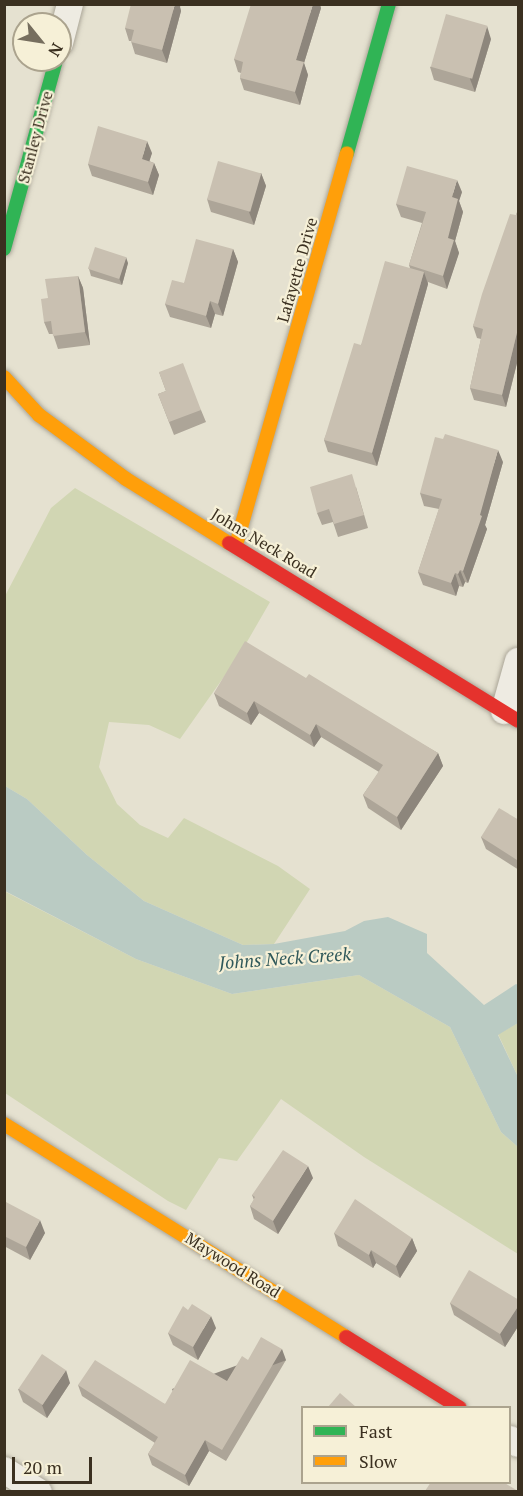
<!DOCTYPE html>
<style>
body{margin:0}
#map{position:relative;width:523px;height:1496px;overflow:hidden;background:#e5e1d0;font-family:"PT Serif",serif}
div>[style]{position:absolute}
.green>*{inset:0;background:#d1d6b3}
.water>*{inset:0;background:#bacbc3}
.roads{filter:drop-shadow(0 0 2px #aba698) drop-shadow(0 0 2px #aba698)}
.street>*{height:26px;margin:-13px;padding:0 13px;transform-origin:13px;border-radius:13px;background:#eeebe2}
.fast>*{height:14px;margin:-7px;padding:0 7px;transform-origin:7px;border-radius:7px;background:#30b455}
.slow>*{height:14px;margin:-7px;padding:0 7px;transform-origin:7px;border-radius:7px;background:#ff9f0a}
.jam>*{height:14px;margin:-7px;padding:0 7px;transform-origin:7px;border-radius:7px;background:#e5322d}
.wall>*{inset:0;background:#ada598}
.shaded-wall>*{inset:0;background:#8d867c;transform-origin:0 0}
.building>*{inset:0;background:#c9c0b1;transform-origin:0 0}
span{translate:-50% -50%;white-space:nowrap;text-align:center;line-height:1.15;-webkit-text-stroke:4.5px #f6f0d7;paint-order:stroke}
.street-label{font-size:16px;color:#3b3020}
.water-label{font-size:18px;color:#2f585a;font-style:italic}
.frame{position:absolute;inset:0;border:6px solid #3b3020;pointer-events:none}
.legend{position:absolute;left:301px;top:1406px;width:210px;height:78px;box-sizing:border-box;background:#f6f0d7;border:2px solid #aba38e;margin:0;padding:8px 10px;list-style:none;font-size:18px;color:#3b3020}
.legend li{display:flex;align-items:center;gap:12px;height:30px}
.legend b{width:30px;border:2px solid #aba38e}
.north{position:absolute;left:12px;top:12px;width:60px;height:60px;box-sizing:border-box;background:#f6f0d7;border:2px solid #aba38e;border-radius:50%;rotate:120deg;font-size:16px;font-weight:700;line-height:24px;text-align:center;color:#3b3020}
.north::after{content:'';display:block;margin:auto;width:21px;height:27px;background:#766e5e;clip-path:polygon(50% 0,100% 100%,50% 72%,0 100%)}
.scale{position:absolute;left:12px;top:1457px;width:80px;height:27px;box-sizing:border-box;border:3px solid #3b3020;border-top:0;padding-left:8px;font-size:18px;line-height:21px;white-space:nowrap;color:#3b3020;-webkit-text-stroke:4px #f6f0d7;paint-order:stroke}
</style>
<div id="map">
<div class="green">
<i style="clip-path:polygon(75px 488px,270px 602px,240px 654px,180px 739px,149px 725px,109px 722px,99px 767px,117px 804px,140px 825px,168px 838px,184px 818px,278px 866px,310px 889px,274px 944px,243px 945px,144px 901px,87px 855px,27px 799px,5px 786px,5px 596px,51px 508px)"></i>
<i style="clip-path:polygon(4px 891px,136px 959px,232px 994px,359px 975px,450px 1027px,501px 1132px,518px 1147px,518px 1254px,364px 1157px,281px 1099px,237px 1161px,219px 1158px,186px 1210px,168px 1201px,5px 1093px)"></i>
<i style="clip-path:polygon(518px 1023px,518px 1077px,498px 1034px)"></i>
</div>
<div class="water">
<i style="clip-path:polygon(5px 786px,27px 799px,87px 855px,144px 901px,243px 945px,274px 944px,345px 931px,364px 921px,388px 917px,427px 934px,427px 953px,484px 1005px,516px 984px,518px 985px,518px 1023px,498px 1035px,518px 1077px,518px 1147px,501px 1132px,450px 1027px,359px 975px,232px 994px,136px 959px,5px 891px)"></i>
</div>
<div class="roads">
<div class="street">
<i style="left:60px;top:43px;width:40px;rotate:-75.6deg"></i>
<i style="left:504px;top:711px;width:52px;rotate:-74.4deg"></i>
<i style="left:510px;top:1439px;width:9px;rotate:32deg"></i>
<i style="left:4px;top:1470px;width:41px;rotate:32.2deg"></i>
</div>
<div class="fast">
<i style="left:347px;top:153px;width:155px;rotate:-74.3deg"></i>
<i style="left:4px;top:249px;width:196px;rotate:-74.6deg"></i>
</div>
<div class="slow">
<i style="left:4px;top:377px;width:52px;rotate:47.4deg"></i>
<i style="left:39px;top:415px;width:108px;rotate:36.3deg"></i>
<i style="left:126px;top:479px;width:121px;rotate:31.9deg"></i>
<i style="left:236px;top:545px;width:407px;rotate:-74.2deg"></i>
<i style="left:4px;top:1124px;width:403px;rotate:31.9deg"></i>
</div>
<div class="jam">
<i style="left:229px;top:543px;width:339px;rotate:31.6deg"></i>
<i style="left:346px;top:1337px;width:134px;rotate:31.9deg"></i>
</div>
</div>
<div class="wall">
<i style="clip-path:polygon(180px 7px,181px 11px,167px 63px,135px 54px,131px 41px,129px 41px,125px 28px)"></i>
<i style="clip-path:polygon(321px 8px,304px 63px,308px 75px,300px 105px,244px 90px,240px 78px,241px 73px,238px 72px,234px 59px)"></i>
<i style="clip-path:polygon(491px 39px,475px 92px,434px 80px,430px 67px)"></i>
<i style="clip-path:polygon(152px 153px,149px 161px,154px 163px,159px 175px,153px 195px,92px 176px,88px 164px)"></i>
<i style="clip-path:polygon(261px 173px,266px 186px,254px 225px,211px 212px,207px 199px)"></i>
<i style="clip-path:polygon(462px 192px,459px 201px,463px 212px,455px 241px,459px 253px,447px 289px,428px 282px,428px 284px,377px 466px,328px 452px,324px 440px,361px 345px,410px 268px,409px 265px,422px 223px,401px 217px,396px 204px)"></i>
<i style="clip-path:polygon(519px 207px,519px 355px,506px 407px,474px 400px,470px 388px,481px 339px,477px 338px,473px 326px)"></i>
<i style="clip-path:polygon(233px 249px,238px 262px,223px 316px,215px 314px,211px 328px,170px 317px,165px 304px,184px 283px)"></i>
<i style="clip-path:polygon(128px 263px,122px 285px,91px 276px,89px 269px)"></i>
<i style="clip-path:polygon(78px 276px,83px 288px,90px 345px,58px 349px,53px 334px,49px 334px,44px 322px,48px 298px)"></i>
<i style="clip-path:polygon(159px 372px,201px 410px,206px 422px,174px 435px,158px 394px,166px 391px)"></i>
<i style="clip-path:polygon(503px 462px,485px 525px,487px 529px,468px 583px,465px 582px,463px 587px,459px 586px,456px 596px,423px 585px,418px 572px,439px 509px,424px 506px,420px 493px)"></i>
<i style="clip-path:polygon(356px 487px,368px 528px,338px 537px,333px 522px,322px 525px,317px 513px)"></i>
<i style="clip-path:polygon(306px 678px,438px 753px,443px 766px,401px 830px,368px 808px,363px 795px,379px 772px,321px 737px,314px 747px,259px 713px,251px 725px,219px 706px,214px 693px)"></i>
<i style="clip-path:polygon(519px 820px,519px 870px,486px 849px,481px 837px)"></i>
<i style="clip-path:polygon(313px 1178px,278px 1234px,254px 1219px,250px 1206px,254px 1200px,252px 1195px)"></i>
<i style="clip-path:polygon(4px 1201px,45px 1233px,30px 1260px,4px 1246px)"></i>
<i style="clip-path:polygon(334px 1233px,412px 1238px,417px 1251px,400px 1278px,376px 1263px,373px 1268px,338px 1246px)"></i>
<i style="clip-path:polygon(519px 1300px,519px 1325px,505px 1347px,454px 1315px,450px 1303px)"></i>
<i style="clip-path:polygon(216px 1328px,198px 1360px,173px 1345px,168px 1333px)"></i>
<i style="clip-path:polygon(248px 1360px,286px 1360px,226px 1461px,209px 1451px,189px 1486px,152px 1465px,148px 1454px,155px 1443px,82px 1396px,78px 1385px,165px 1404px,227px 1381px)"></i>
<i style="clip-path:polygon(70px 1383px,47px 1418px,23px 1402px,18px 1389px)"></i>
</div>
<div class="shaded-wall">
<i style="clip-path:polygon(175px 4px,181px 4px,180px 7px,181px 11px,167px 63px,162px 50px)"></i>
<i style="clip-path:polygon(313px 4px,320px 4px,321px 8px,304px 63px,308px 75px,300px 105px,295px 92px,296px 60px)"></i>
<i style="clip-path:polygon(487px 26px,491px 39px,475px 92px,470px 79px)"></i>
<i style="clip-path:polygon(147px 141px,152px 153px,146px 172px,142px 159px)"></i>
<i style="clip-path:polygon(154px 163px,159px 175px,153px 195px,148px 182px)"></i>
<i style="clip-path:polygon(261px 173px,266px 186px,254px 225px,249px 212px)"></i>
<i style="clip-path:polygon(457px 180px,462px 192px,459px 201px,463px 212px,455px 241px,459px 253px,447px 289px,443px 276px,452px 197px)"></i>
<i style="clip-path:polygon(233px 249px,238px 262px,223px 316px,218px 304px)"></i>
<i style="clip-path:polygon(126px 257px,128px 263px,122px 285px,119px 278px)"></i>
<i style="clip-path:polygon(424px 272px,428px 284px,377px 466px,372px 453px)"></i>
<i style="clip-path:polygon(78px 276px,83px 288px,90px 345px,85px 332px)"></i>
<i style="clip-path:polygon(210px 301px,215px 314px,211px 328px,206px 316px)"></i>
<i style="clip-path:polygon(519px 324px,519px 355px,506px 407px,502px 395px)"></i>
<i style="clip-path:polygon(498px 450px,503px 462px,485px 525px,487px 529px,468px 583px,463px 571px)"></i>
<i style="clip-path:polygon(460px 570px,465px 582px,463px 587px,458px 574px)"></i>
<i style="clip-path:polygon(455px 573px,459px 586px,456px 596px,451px 583px)"></i>
<i style="clip-path:polygon(254px 701px,259px 713px,251px 725px,247px 713px)"></i>
<i style="clip-path:polygon(316px 724px,321px 737px,314px 747px,310px 735px)"></i>
<i style="clip-path:polygon(438px 753px,443px 766px,401px 830px,397px 817px)"></i>
<i style="clip-path:polygon(308px 1166px,313px 1178px,278px 1234px,273px 1221px)"></i>
<i style="clip-path:polygon(40px 1220px,45px 1233px,30px 1260px,26px 1247px)"></i>
<i style="clip-path:polygon(412px 1238px,417px 1251px,400px 1278px,396px 1266px)"></i>
<i style="clip-path:polygon(371px 1250px,376px 1263px,373px 1268px,369px 1255px)"></i>
<i style="clip-path:polygon(519px 1305px,519px 1325px,505px 1347px,500px 1334px)"></i>
<i style="clip-path:polygon(211px 1316px,216px 1328px,198px 1360px,193px 1347px)"></i>
<i style="left:282px;top:1349px;width:12px;height:117px;rotate:70deg"></i>
<i style="clip-path:polygon(66px 1370px,70px 1383px,47px 1418px,42px 1405px)"></i>
<i style="clip-path:polygon(205px 1440px,209px 1451px,189px 1486px,185px 1475px)"></i>
</div>
<div class="building">
<i style="clip-path:polygon(131px 4px,175px 4px,162px 50px,131px 42px,134px 30px,125px 28px)"></i>
<i style="clip-path:polygon(251px 4px,313px 4px,296px 60px,304px 62px,295px 92px,240px 78px,243px 62px,234px 59px)"></i>
<i style="left:446px;top:14px;width:43px;height:55px;rotate:16deg"></i>
<i style="clip-path:polygon(98px 126px,147px 141px,142px 159px,154px 163px,148px 182px,88px 164px)"></i>
<i style="left:218px;top:161px;width:45px;height:40px;rotate:16deg"></i>
<i style="clip-path:polygon(407px 166px,457px 180px,452px 197px,458px 199px,448px 238px,454px 240px,443px 276px,409px 265px,426px 212px,396px 204px)"></i>
<i style="clip-path:polygon(519px 207px,519px 324px,502px 395px,470px 388px,483px 329px,473px 326px,482px 294px,510px 214px,516px 215px)"></i>
<i style="clip-path:polygon(196px 239px,233px 249px,218px 304px,210px 301px,206px 316px,165px 304px,172px 280px,184px 283px)"></i>
<i style="left:95px;top:247px;width:33px;height:23px;rotate:18deg"></i>
<i style="clip-path:polygon(385px 261px,424px 272px,372px 453px,324px 440px,354px 343px,361px 345px)"></i>
<i style="clip-path:polygon(78px 276px,85px 332px,53px 336px,51px 321px,44px 322px,41px 299px,48px 298px,45px 279px)"></i>
<i style="clip-path:polygon(183px 363px,201px 410px,169px 422px,158px 394px,166px 391px,159px 372px)"></i>
<i style="clip-path:polygon(445px 434px,498px 450px,480px 515px,482px 516px,463px 571px,460px 570px,458px 574px,455px 573px,451px 583px,418px 572px,442px 499px,420px 493px,435px 437px,443px 439px)"></i>
<i style="clip-path:polygon(352px 474px,364px 515px,334px 524px,329px 509px,317px 513px,310px 487px)"></i>
<i style="clip-path:polygon(245px 641px,306px 678px,309px 674px,438px 753px,397px 817px,363px 795px,383px 765px,316px 724px,310px 735px,254px 701px,247px 713px,214px 693px)"></i>
<i style="clip-path:polygon(499px 808px,519px 820px,519px 858px,517px 860px,481px 837px)"></i>
<i style="clip-path:polygon(283px 1150px,308px 1166px,273px 1221px,250px 1206px,255px 1197px,252px 1195px)"></i>
<i style="clip-path:polygon(355px 1199px,412px 1238px,396px 1266px,371px 1250px,369px 1255px,334px 1233px)"></i>
<i style="clip-path:polygon(4px 1201px,40px 1220px,26px 1247px,4px 1236px)"></i>
<i style="clip-path:polygon(469px 1270px,519px 1300px,519px 1305px,500px 1334px,450px 1303px)"></i>
<i style="clip-path:polygon(192px 1304px,211px 1316px,193px 1347px,168px 1333px,183px 1306px,188px 1310px)"></i>
<i style="clip-path:polygon(261px 1337px,282px 1349px,222px 1450px,205px 1440px,185px 1475px,148px 1454px,158px 1437px,78px 1385px,95px 1360px,165px 1404px,190px 1360px,227px 1381px,242px 1356px,248px 1360px)"></i>
<i style="left:42px;top:1354px;width:29px;height:42px;rotate:34deg"></i>
<i style="clip-path:polygon(340px 1393px,356px 1407px,328px 1407px)"></i>
<i style="clip-path:polygon(431px 1482px,503px 1482px,518px 1491px,425px 1491px)"></i>
</div>
<div class="street-label">
<span style="left:35px;top:137px;rotate:-75deg">Stanley Drive</span>
<span style="left:297px;top:270px;rotate:-74deg">Lafayette Drive</span>
<span style="left:264px;top:543px;rotate:31deg">Johns Neck Road</span>
<span style="left:233px;top:1265px;rotate:32deg">Maywood Road</span>
</div>
<div class="water-label">
<span style="left:285px;top:958px;rotate:-4deg">Johns Neck Creek</span>
</div>
<div class="frame"></div>
<ul class="legend">
<li><b style="height:8px;background:#30b455"></b>Fast</li>
<li><b style="height:8px;background:#ff9f0a"></b>Slow</li>
</ul>
<div class="north">N</div>
<div class="scale">20 m</div>
</div>
